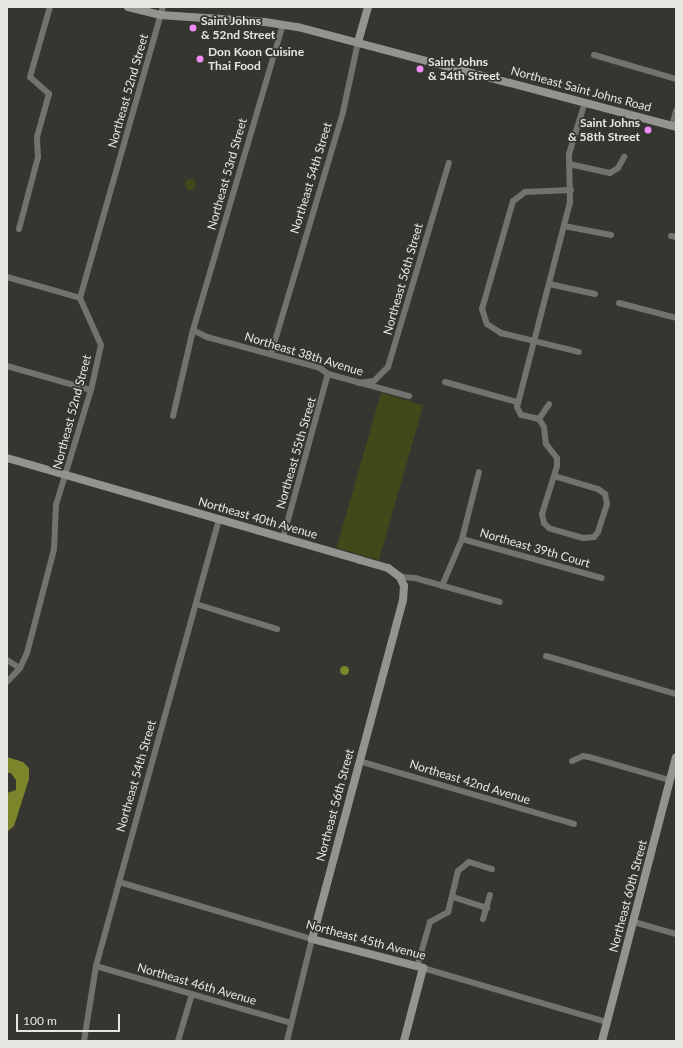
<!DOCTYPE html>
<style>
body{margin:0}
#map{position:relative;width:683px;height:1048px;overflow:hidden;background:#35362f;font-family:Lato,sans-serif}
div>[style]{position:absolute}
.green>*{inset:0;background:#43481a;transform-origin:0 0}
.round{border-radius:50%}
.water>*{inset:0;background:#7c852a}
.street>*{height:6px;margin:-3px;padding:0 3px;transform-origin:3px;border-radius:3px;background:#72726f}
.secondary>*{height:8px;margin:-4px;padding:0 4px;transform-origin:4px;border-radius:4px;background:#93948f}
.dots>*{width:11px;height:11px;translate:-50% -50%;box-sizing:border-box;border:2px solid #35362f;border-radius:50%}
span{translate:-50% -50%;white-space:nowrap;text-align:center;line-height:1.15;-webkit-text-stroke:3.5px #35362f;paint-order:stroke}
.poi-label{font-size:12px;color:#e6e7e2;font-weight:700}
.left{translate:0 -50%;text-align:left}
.right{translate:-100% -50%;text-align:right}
.street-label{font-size:12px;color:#e6e7e2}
.frame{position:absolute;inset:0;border:8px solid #e6e7e2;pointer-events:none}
.scale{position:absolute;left:16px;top:1014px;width:104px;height:18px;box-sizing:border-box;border:2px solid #e6e7e2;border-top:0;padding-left:5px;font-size:12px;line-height:14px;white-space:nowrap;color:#e6e7e2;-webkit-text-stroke:3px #35362f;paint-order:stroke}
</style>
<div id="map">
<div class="green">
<i class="round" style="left:184.5px;top:178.5px;width:11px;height:11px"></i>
<i style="left:381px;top:393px;width:44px;height:161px;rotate:16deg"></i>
</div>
<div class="water">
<i class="round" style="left:339.5px;top:665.5px;width:9px;height:9px"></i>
<i style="clip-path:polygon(7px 757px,23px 762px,29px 768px,29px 779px,14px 826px,7px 832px,7px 793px,16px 790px,16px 780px,11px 773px,7px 773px)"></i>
</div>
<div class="street">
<i style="left:594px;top:55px;width:85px;rotate:16.3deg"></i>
<i style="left:672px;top:126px;width:16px;rotate:-75deg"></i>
<i style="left:569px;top:164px;width:42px;rotate:12.4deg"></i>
<i style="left:610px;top:173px;width:9px;rotate:-32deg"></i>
<i style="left:618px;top:168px;width:13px;rotate:-61deg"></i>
<i style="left:571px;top:190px;width:46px;rotate:177.5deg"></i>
<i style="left:525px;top:192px;width:15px;rotate:143deg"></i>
<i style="left:513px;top:201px;width:112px;rotate:106deg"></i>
<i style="left:482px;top:309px;width:16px;rotate:72deg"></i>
<i style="left:487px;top:324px;width:17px;rotate:33deg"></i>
<i style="left:501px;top:333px;width:80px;rotate:13.7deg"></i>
<i style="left:564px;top:226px;width:48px;rotate:10.8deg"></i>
<i style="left:19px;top:229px;width:74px;rotate:-75.2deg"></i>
<i style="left:38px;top:157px;width:20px;rotate:-93deg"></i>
<i style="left:37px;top:137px;width:45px;rotate:-74.4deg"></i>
<i style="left:49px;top:94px;width:25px;rotate:-138deg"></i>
<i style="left:30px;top:77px;width:73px;rotate:-74.1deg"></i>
<i style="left:671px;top:236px;width:5px;rotate:11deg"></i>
<i style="left:7px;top:277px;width:76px;rotate:16deg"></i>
<i style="left:549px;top:284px;width:47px;rotate:12.3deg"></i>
<i style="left:619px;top:303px;width:59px;rotate:14.7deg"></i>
<i style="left:193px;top:330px;width:16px;rotate:27deg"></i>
<i style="left:207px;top:337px;width:117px;rotate:15.3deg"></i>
<i style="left:320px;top:368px;width:10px;rotate:37deg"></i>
<i style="left:328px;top:374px;width:84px;rotate:15.2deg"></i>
<i style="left:271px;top:354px;width:252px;rotate:-73.4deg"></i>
<i style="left:343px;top:112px;width:72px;rotate:-77.9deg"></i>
<i style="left:7px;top:366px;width:87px;rotate:15.9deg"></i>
<i style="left:445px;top:382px;width:75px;rotate:15.5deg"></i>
<i style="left:358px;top:383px;width:16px;rotate:-7deg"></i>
<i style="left:374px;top:381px;width:20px;rotate:-45deg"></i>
<i style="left:388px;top:367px;width:213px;rotate:-73.4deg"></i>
<i style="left:173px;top:416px;width:88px;rotate:-76.9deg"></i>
<i style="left:193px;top:330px;width:319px;rotate:-73.6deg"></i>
<i style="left:539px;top:419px;width:18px;rotate:-56deg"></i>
<i style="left:554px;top:476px;width:46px;rotate:16.5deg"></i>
<i style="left:598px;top:489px;width:9px;rotate:36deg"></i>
<i style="left:605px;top:494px;width:10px;rotate:79deg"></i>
<i style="left:607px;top:504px;width:29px;rotate:108deg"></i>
<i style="left:598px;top:532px;width:6px;rotate:129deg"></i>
<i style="left:594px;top:537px;width:11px;rotate:175deg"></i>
<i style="left:583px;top:538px;width:35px;rotate:-164deg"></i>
<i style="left:549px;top:528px;width:7px;rotate:-135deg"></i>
<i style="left:544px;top:523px;width:9px;rotate:-103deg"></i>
<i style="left:542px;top:514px;width:50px;rotate:-72.6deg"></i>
<i style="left:557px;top:466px;width:8px;rotate:-90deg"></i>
<i style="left:557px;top:458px;width:18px;rotate:-128deg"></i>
<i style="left:546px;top:444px;width:17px;rotate:-97deg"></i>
<i style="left:544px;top:427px;width:9px;rotate:-122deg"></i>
<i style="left:539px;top:419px;width:18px;rotate:-167deg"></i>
<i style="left:521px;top:415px;width:9px;rotate:-117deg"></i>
<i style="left:517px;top:407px;width:212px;rotate:-75.5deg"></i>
<i style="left:570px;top:202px;width:48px;rotate:-91.2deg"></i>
<i style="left:569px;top:154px;width:54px;rotate:-72.9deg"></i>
<i style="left:283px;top:538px;width:170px;rotate:-74.7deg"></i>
<i style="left:462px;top:539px;width:145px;rotate:15.6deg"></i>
<i style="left:400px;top:577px;width:15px;rotate:4deg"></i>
<i style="left:415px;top:578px;width:88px;rotate:15.8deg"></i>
<i style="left:442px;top:586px;width:51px;rotate:-66.9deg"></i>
<i style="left:462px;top:539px;width:69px;rotate:-75.8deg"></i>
<i style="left:196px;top:604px;width:85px;rotate:17.2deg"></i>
<i style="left:546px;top:656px;width:135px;rotate:16.3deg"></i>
<i style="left:7px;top:660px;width:15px;rotate:32deg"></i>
<i style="left:7px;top:682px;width:19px;rotate:-47deg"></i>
<i style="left:20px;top:668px;width:17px;rotate:-65deg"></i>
<i style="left:27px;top:653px;width:107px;rotate:-75.4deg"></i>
<i style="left:54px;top:549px;width:44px;rotate:-87.4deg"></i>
<i style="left:56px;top:505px;width:120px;rotate:-73.1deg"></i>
<i style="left:91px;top:390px;width:46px;rotate:-77.5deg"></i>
<i style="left:101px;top:345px;width:51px;rotate:-114.1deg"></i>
<i style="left:80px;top:298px;width:303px;rotate:-74.1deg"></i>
<i style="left:359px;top:761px;width:224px;rotate:16.3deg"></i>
<i style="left:572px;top:761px;width:12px;rotate:-24deg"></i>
<i style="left:583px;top:756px;width:6px;rotate:9deg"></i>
<i style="left:589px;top:757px;width:84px;rotate:15.9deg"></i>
<i style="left:119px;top:882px;width:201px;rotate:16.5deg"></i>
<i style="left:312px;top:939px;width:105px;rotate:103.8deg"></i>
<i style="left:453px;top:897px;width:36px;rotate:18deg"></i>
<i style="left:483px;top:919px;width:25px;rotate:-74deg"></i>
<i style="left:634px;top:922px;width:44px;rotate:15.9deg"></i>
<i style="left:96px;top:966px;width:203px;rotate:16.3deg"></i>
<i style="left:417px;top:967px;width:47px;rotate:-73.9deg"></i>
<i style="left:430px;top:922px;width:21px;rotate:-29deg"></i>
<i style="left:448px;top:912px;width:42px;rotate:-76.3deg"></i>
<i style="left:458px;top:871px;width:14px;rotate:-39deg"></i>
<i style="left:469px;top:862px;width:24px;rotate:17deg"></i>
<i style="left:423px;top:968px;width:192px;rotate:16.4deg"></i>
<i style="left:84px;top:1041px;width:76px;rotate:-80.9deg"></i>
<i style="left:96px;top:966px;width:41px;rotate:-74.6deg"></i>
<i style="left:107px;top:926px;width:421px;rotate:-74.6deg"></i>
<i style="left:178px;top:1041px;width:49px;rotate:-73.4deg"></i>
</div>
<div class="secondary">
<i style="left:128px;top:7px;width:33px;rotate:14deg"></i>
<i style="left:160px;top:15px;width:105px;rotate:3.8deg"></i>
<i style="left:265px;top:22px;width:33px;rotate:9deg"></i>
<i style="left:298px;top:27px;width:391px;rotate:14.8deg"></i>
<i style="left:358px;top:42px;width:36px;rotate:-74deg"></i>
<i style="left:7px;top:458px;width:367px;rotate:16.1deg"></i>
<i style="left:360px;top:560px;width:29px;rotate:16deg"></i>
<i style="left:388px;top:568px;width:15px;rotate:37deg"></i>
<i style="left:400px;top:577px;width:10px;rotate:66deg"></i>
<i style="left:404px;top:586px;width:14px;rotate:94deg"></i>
<i style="left:403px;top:600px;width:351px;rotate:105deg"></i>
<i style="left:312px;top:939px;width:115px;rotate:14.6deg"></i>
<i style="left:423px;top:968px;width:75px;rotate:104.6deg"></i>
<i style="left:602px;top:1041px;width:293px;rotate:-75.4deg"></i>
</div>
<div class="dots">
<i style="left:193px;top:28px;background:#f08bf6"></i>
<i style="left:200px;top:59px;background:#f08bf6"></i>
<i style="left:420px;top:69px;background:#f08bf6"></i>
<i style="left:648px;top:130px;background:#f08bf6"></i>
</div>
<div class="poi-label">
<span class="left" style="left:201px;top:28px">Saint Johns<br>&amp; 52nd Street</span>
<span class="left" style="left:208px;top:59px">Don Koon Cuisine<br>Thai Food</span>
<span class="left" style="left:428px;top:69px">Saint Johns<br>&amp; 54th Street</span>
<span class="right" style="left:640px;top:130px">Saint Johns<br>&amp; 58th Street</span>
</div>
<div class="street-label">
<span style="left:581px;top:89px;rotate:15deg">Northeast Saint Johns Road</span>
<span style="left:128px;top:91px;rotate:-74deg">Northeast 52nd Street</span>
<span style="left:227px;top:174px;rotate:-74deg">Northeast 53rd Street</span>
<span style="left:311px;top:178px;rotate:-73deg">Northeast 54th Street</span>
<span style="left:403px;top:279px;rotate:-74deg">Northeast 56th Street</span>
<span style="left:304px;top:354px;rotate:17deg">Northeast 38th Avenue</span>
<span style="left:72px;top:412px;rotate:-75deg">Northeast 52nd Street</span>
<span style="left:296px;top:453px;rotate:-74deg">Northeast 55th Street</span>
<span style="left:258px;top:518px;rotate:16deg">Northeast 40th Avenue</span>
<span style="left:535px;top:548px;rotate:16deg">Northeast 39th Court</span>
<span style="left:136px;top:776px;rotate:-74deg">Northeast 54th Street</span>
<span style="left:470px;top:782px;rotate:17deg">Northeast 42nd Avenue</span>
<span style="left:335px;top:805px;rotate:-75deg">Northeast 56th Street</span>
<span style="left:628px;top:896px;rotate:-75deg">Northeast 60th Street</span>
<span style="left:366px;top:940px;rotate:15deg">Northeast 45th Avenue</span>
<span style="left:197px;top:984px;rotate:16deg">Northeast 46th Avenue</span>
</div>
<div class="frame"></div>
<div class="scale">100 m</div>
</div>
